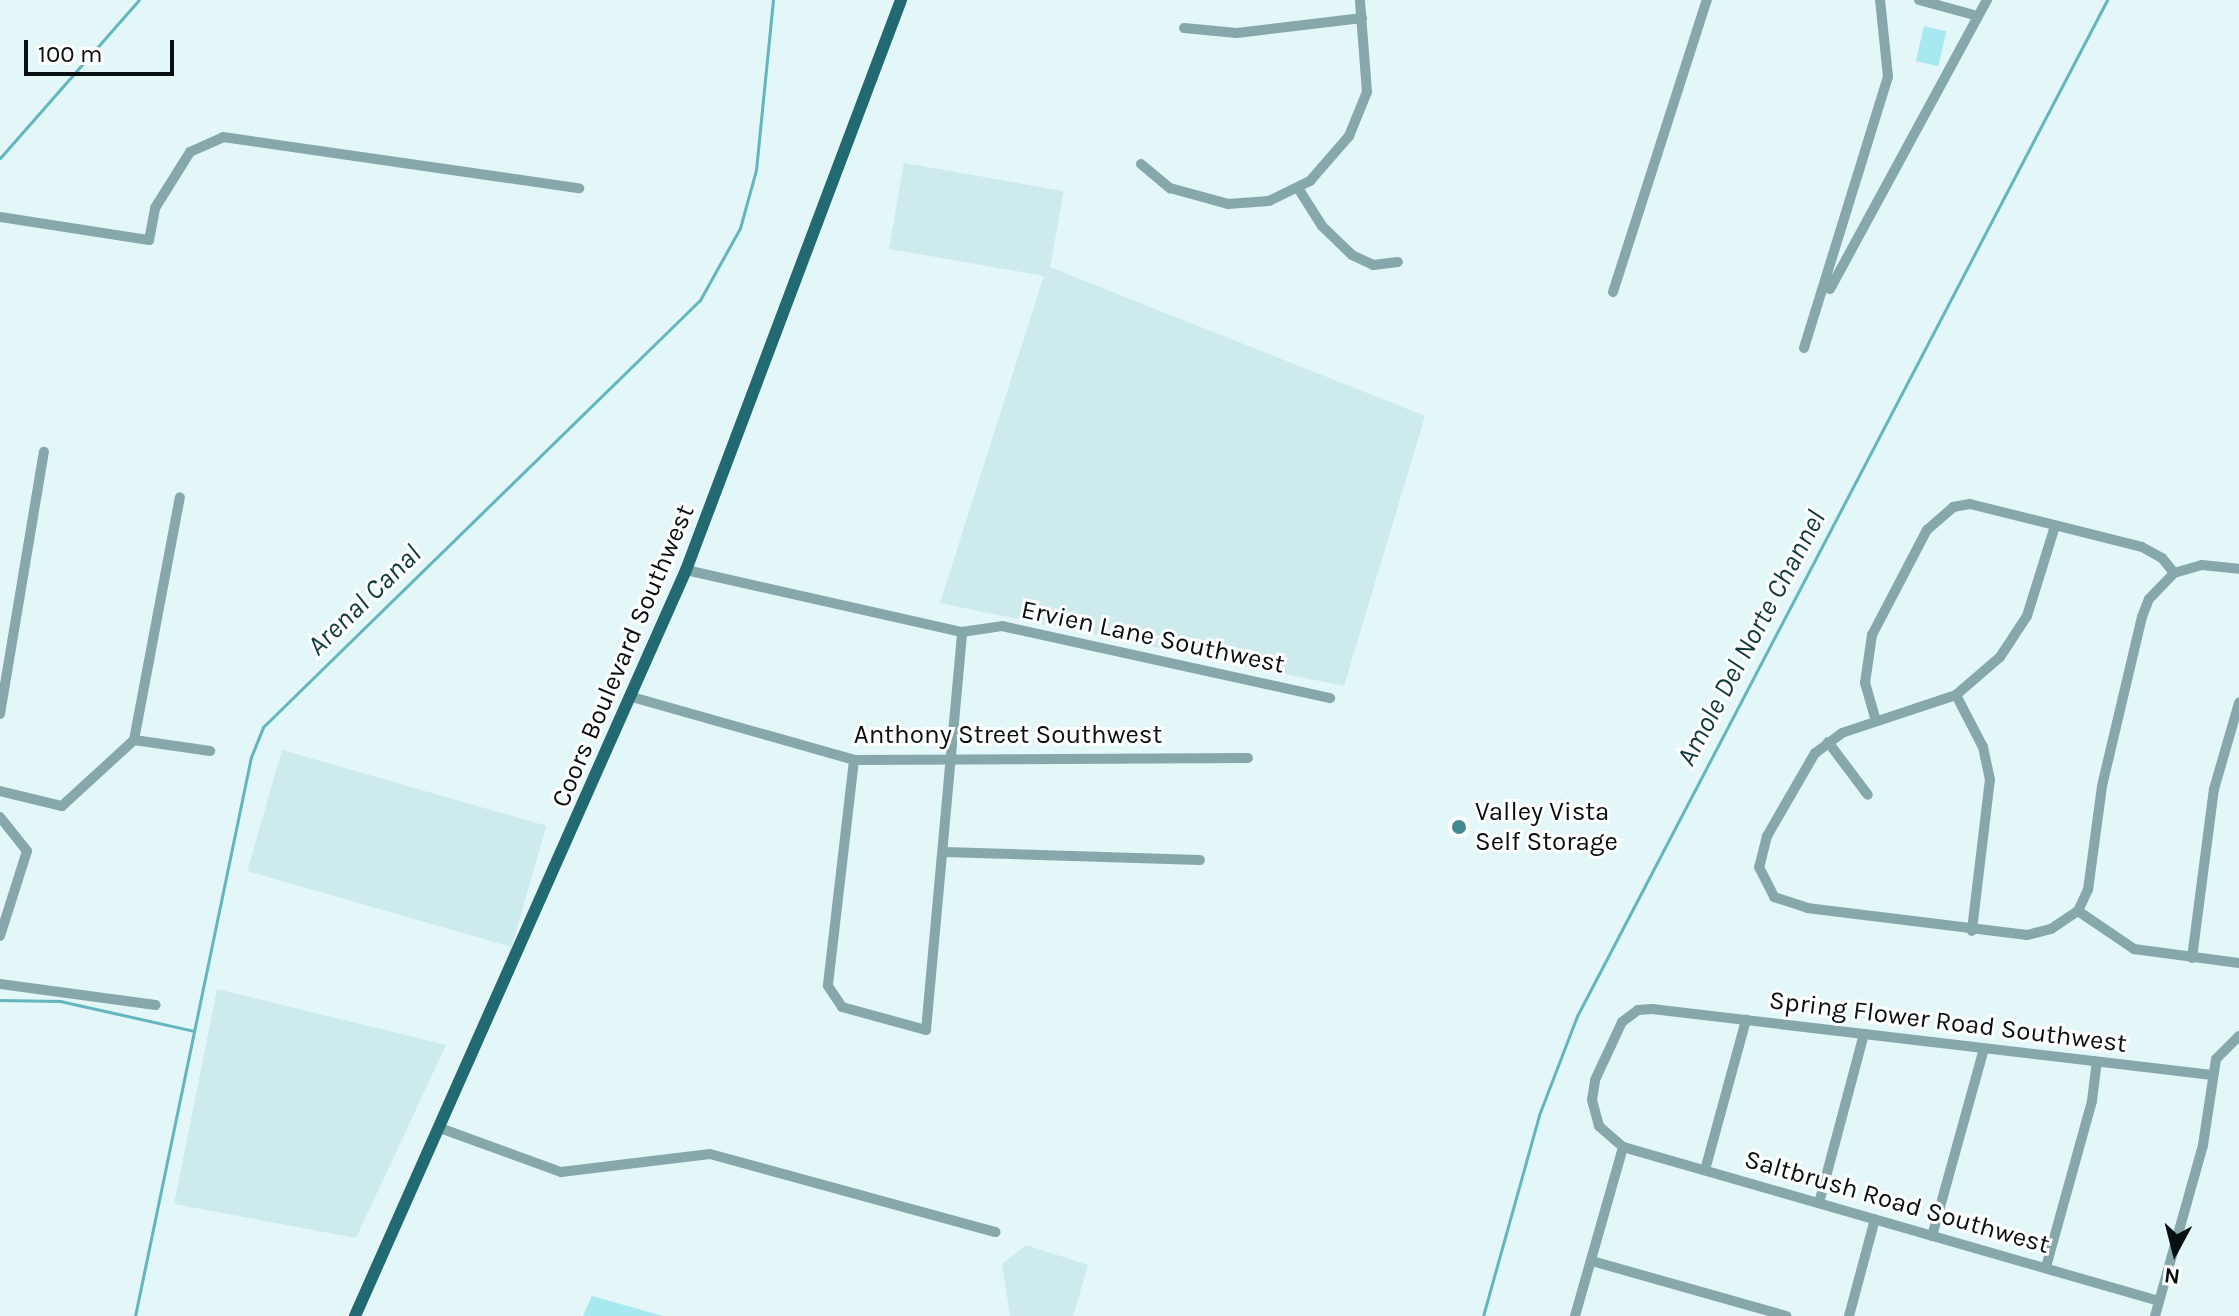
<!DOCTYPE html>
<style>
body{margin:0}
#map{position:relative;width:2239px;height:1316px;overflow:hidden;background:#e3f6f8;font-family:Karla,sans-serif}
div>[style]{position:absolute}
.built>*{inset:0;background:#cdeaec;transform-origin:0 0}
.green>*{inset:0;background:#a8e8ef;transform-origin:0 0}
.stream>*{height:3px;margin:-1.5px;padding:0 1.5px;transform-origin:1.5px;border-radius:1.5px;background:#63b5be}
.minor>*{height:10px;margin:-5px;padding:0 5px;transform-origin:5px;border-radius:5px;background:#87a8ab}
.major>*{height:12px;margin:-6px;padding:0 6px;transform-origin:6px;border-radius:6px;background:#236971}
.dots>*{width:22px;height:22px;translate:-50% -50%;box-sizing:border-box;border:4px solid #fff;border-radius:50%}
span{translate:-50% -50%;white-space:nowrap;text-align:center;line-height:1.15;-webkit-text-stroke:6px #fff;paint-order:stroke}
.street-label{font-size:26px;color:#080f10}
.poi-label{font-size:26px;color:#080f10}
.left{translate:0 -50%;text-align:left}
.water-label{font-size:28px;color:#123a3e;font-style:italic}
.north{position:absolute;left:2135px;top:1212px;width:80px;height:80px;-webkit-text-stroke:6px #fff;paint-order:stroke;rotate:187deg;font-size:22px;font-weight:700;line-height:32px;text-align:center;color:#080f10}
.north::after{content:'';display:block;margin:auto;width:28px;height:36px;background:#080f10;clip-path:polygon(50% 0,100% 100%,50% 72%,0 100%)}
.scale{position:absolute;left:24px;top:40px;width:150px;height:36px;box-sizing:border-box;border:4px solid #080f10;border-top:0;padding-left:10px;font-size:24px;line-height:28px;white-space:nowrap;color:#080f10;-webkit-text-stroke:6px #fff;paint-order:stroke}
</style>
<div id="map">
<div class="built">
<i style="left:904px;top:163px;width:162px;height:87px;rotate:10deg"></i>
<i style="clip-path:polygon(1047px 266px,1425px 416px,1344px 686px,940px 603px)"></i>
<i style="left:282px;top:750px;width:275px;height:126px;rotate:16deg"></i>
<i style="clip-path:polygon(217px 989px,446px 1045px,356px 1238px,174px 1204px)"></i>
<i style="clip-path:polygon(1026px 1245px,1088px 1265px,1073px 1316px,1010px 1316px,1002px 1264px)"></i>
</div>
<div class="green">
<i style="left:1924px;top:26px;width:23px;height:36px;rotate:13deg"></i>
<i style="clip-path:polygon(592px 1296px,663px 1316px,583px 1316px)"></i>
</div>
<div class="stream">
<i style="left:0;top:158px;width:210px;rotate:-48.7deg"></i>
<i style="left:0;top:1000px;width:60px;rotate:1deg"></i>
<i style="left:60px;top:1001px;width:137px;rotate:12.6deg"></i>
<i style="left:135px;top:1316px;width:571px;rotate:-78.28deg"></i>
<i style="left:251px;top:757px;width:32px;rotate:-68deg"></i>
<i style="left:263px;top:727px;width:611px;rotate:-44.34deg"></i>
<i style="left:700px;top:300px;width:82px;rotate:-60.9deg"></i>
<i style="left:740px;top:228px;width:60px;rotate:-74.6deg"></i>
<i style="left:756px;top:170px;width:171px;rotate:-84.3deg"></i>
<i style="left:1483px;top:1316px;width:209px;rotate:-74.4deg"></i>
<i style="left:1539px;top:1115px;width:106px;rotate:-69deg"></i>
<i style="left:1577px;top:1016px;width:1146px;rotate:-62.45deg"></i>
</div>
<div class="minor">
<i style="left:1919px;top:0;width:61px;rotate:15.2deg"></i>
<i style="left:1184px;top:28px;width:53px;rotate:5.4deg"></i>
<i style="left:1237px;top:33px;width:126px;rotate:-6.8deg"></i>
<i style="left:1141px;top:164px;width:38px;rotate:40deg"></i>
<i style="left:1170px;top:188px;width:60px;rotate:15.4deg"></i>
<i style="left:1228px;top:204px;width:41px;rotate:-4.2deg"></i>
<i style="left:1269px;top:201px;width:46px;rotate:-26deg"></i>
<i style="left:1310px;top:181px;width:60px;rotate:-49.1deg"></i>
<i style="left:1349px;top:136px;width:48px;rotate:-67.8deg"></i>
<i style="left:1367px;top:92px;width:92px;rotate:-94.4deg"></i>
<i style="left:1298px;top:188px;width:45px;rotate:57.7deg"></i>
<i style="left:1322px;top:226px;width:42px;rotate:44deg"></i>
<i style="left:1352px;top:255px;width:23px;rotate:25deg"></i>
<i style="left:1373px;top:265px;width:25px;rotate:-7deg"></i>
<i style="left:0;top:217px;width:151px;rotate:8.8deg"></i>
<i style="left:149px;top:240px;width:33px;rotate:-79deg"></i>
<i style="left:155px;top:208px;width:66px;rotate:-58deg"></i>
<i style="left:190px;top:152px;width:36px;rotate:-24deg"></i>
<i style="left:223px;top:137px;width:360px;rotate:8.2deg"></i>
<i style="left:1830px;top:289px;width:329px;rotate:-61.5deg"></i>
<i style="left:1613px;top:292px;width:307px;rotate:-72.2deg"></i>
<i style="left:1804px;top:348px;width:284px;rotate:-72.8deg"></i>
<i style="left:1888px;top:77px;width:77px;rotate:-95.9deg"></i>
<i style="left:2055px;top:526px;width:94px;rotate:107.3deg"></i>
<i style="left:2027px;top:616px;width:49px;rotate:123.4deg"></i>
<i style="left:2000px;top:657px;width:58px;rotate:139.2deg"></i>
<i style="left:1956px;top:695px;width:120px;rotate:161.6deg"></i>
<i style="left:1842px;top:733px;width:34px;rotate:143deg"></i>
<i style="left:1815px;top:753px;width:96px;rotate:120deg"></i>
<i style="left:1767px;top:836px;width:32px;rotate:104deg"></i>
<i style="left:1759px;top:867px;width:34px;rotate:63deg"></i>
<i style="left:1774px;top:897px;width:35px;rotate:18deg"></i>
<i style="left:1807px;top:908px;width:222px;rotate:7deg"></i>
<i style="left:2027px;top:935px;width:25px;rotate:-14deg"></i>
<i style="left:2051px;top:929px;width:32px;rotate:-34deg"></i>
<i style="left:686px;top:570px;width:283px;rotate:12.7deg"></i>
<i style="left:962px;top:632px;width:40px;rotate:-8.5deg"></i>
<i style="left:1002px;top:626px;width:336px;rotate:12.4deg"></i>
<i style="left:1956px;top:695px;width:59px;rotate:62.6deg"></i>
<i style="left:1983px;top:747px;width:33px;rotate:78deg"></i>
<i style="left:1990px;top:779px;width:153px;rotate:96.8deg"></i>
<i style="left:632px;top:697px;width:231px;rotate:15.8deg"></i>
<i style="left:854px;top:760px;width:394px;rotate:-0.3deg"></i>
<i style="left:0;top:714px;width:266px;rotate:-80.5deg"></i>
<i style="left:1876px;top:721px;width:40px;rotate:-106deg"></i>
<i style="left:1865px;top:683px;width:49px;rotate:-81.7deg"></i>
<i style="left:1872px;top:635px;width:119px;rotate:-62.4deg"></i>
<i style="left:1927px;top:530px;width:35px;rotate:-41deg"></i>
<i style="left:1953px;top:507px;width:17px;rotate:-10deg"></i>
<i style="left:1970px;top:504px;width:177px;rotate:14deg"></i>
<i style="left:2142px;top:547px;width:23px;rotate:29deg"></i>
<i style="left:2162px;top:558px;width:19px;rotate:51deg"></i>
<i style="left:2174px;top:573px;width:29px;rotate:-16deg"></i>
<i style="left:2202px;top:565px;width:37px;rotate:6deg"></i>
<i style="left:134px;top:740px;width:77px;rotate:8.2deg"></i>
<i style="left:1828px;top:742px;width:66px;rotate:53deg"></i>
<i style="left:854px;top:760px;width:227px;rotate:96.6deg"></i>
<i style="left:828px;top:986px;width:25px;rotate:56deg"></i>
<i style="left:842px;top:1007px;width:87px;rotate:15.3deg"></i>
<i style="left:926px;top:1030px;width:400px;rotate:-84.8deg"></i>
<i style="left:0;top:791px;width:64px;rotate:13.6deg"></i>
<i style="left:62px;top:806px;width:98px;rotate:-42.5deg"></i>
<i style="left:134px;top:740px;width:247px;rotate:-79.3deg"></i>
<i style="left:0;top:817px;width:43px;rotate:51.5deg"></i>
<i style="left:27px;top:851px;width:89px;rotate:107.6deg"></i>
<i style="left:944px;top:852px;width:256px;rotate:1.8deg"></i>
<i style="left:2078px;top:911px;width:23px;rotate:-65deg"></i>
<i style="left:2088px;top:890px;width:105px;rotate:-82.3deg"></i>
<i style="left:2102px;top:786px;width:174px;rotate:-76.7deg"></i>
<i style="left:2142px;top:617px;width:19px;rotate:-69deg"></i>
<i style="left:2149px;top:599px;width:36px;rotate:-46deg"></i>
<i style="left:2078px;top:911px;width:68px;rotate:34.2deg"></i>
<i style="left:2134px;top:949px;width:106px;rotate:7.6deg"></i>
<i style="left:2192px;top:958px;width:170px;rotate:-82.6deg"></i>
<i style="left:2214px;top:789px;width:90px;rotate:-73.8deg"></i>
<i style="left:0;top:984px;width:157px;rotate:7.7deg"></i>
<i style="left:440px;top:1128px;width:129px;rotate:20deg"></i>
<i style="left:561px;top:1172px;width:150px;rotate:-6.9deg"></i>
<i style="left:710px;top:1154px;width:296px;rotate:15.3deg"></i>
<i style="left:1705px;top:1170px;width:156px;rotate:-74.7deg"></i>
<i style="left:1819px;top:1203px;width:175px;rotate:-75.1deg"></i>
<i style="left:1932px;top:1236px;width:194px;rotate:-74.5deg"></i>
<i style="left:1592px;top:1261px;width:202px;rotate:15.8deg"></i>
<i style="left:2046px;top:1267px;width:172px;rotate:-74.5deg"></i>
<i style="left:2092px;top:1101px;width:38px;rotate:-83deg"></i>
<i style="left:2159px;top:1301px;width:558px;rotate:-163.97deg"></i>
<i style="left:1623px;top:1147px;width:32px;rotate:-139deg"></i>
<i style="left:1599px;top:1126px;width:27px;rotate:-105deg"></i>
<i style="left:1592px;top:1100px;width:20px;rotate:-81deg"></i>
<i style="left:1595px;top:1080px;width:64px;rotate:-65deg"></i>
<i style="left:1622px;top:1022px;width:20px;rotate:-37deg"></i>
<i style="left:1638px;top:1010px;width:14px;rotate:-4deg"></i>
<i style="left:1652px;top:1009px;width:564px;rotate:6.72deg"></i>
<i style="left:1575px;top:1316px;width:176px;rotate:-74.1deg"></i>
<i style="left:1849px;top:1316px;width:100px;rotate:-75deg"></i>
<i style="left:2155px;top:1316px;width:178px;rotate:-74.3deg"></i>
<i style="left:2203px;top:1145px;width:87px;rotate:-81.4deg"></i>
<i style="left:2216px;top:1059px;width:33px;rotate:-45deg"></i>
</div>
<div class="major">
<i style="left:355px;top:1316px;width:816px;rotate:-66.07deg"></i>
<i style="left:686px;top:570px;width:609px;rotate:-69.33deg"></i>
</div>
<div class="dots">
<i style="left:1459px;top:827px;background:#428990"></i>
</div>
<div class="street-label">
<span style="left:1153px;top:637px;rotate:12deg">Ervien Lane Southwest</span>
<span style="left:623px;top:656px;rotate:-67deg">Coors Boulevard Southwest</span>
<span style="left:1008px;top:735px">Anthony Street Southwest</span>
<span style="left:1948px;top:1022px;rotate:7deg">Spring Flower Road Southwest</span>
<span style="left:1897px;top:1202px;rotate:16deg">Saltbrush Road Southwest</span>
</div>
<div class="poi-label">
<span class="left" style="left:1475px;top:827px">Valley Vista<br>Self Storage</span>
</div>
<div class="water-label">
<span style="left:364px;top:600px;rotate:-44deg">Arenal Canal</span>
<span style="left:1751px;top:638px;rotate:-62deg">Amole Del Norte Channel</span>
</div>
<div class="north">N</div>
<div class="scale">100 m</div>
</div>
